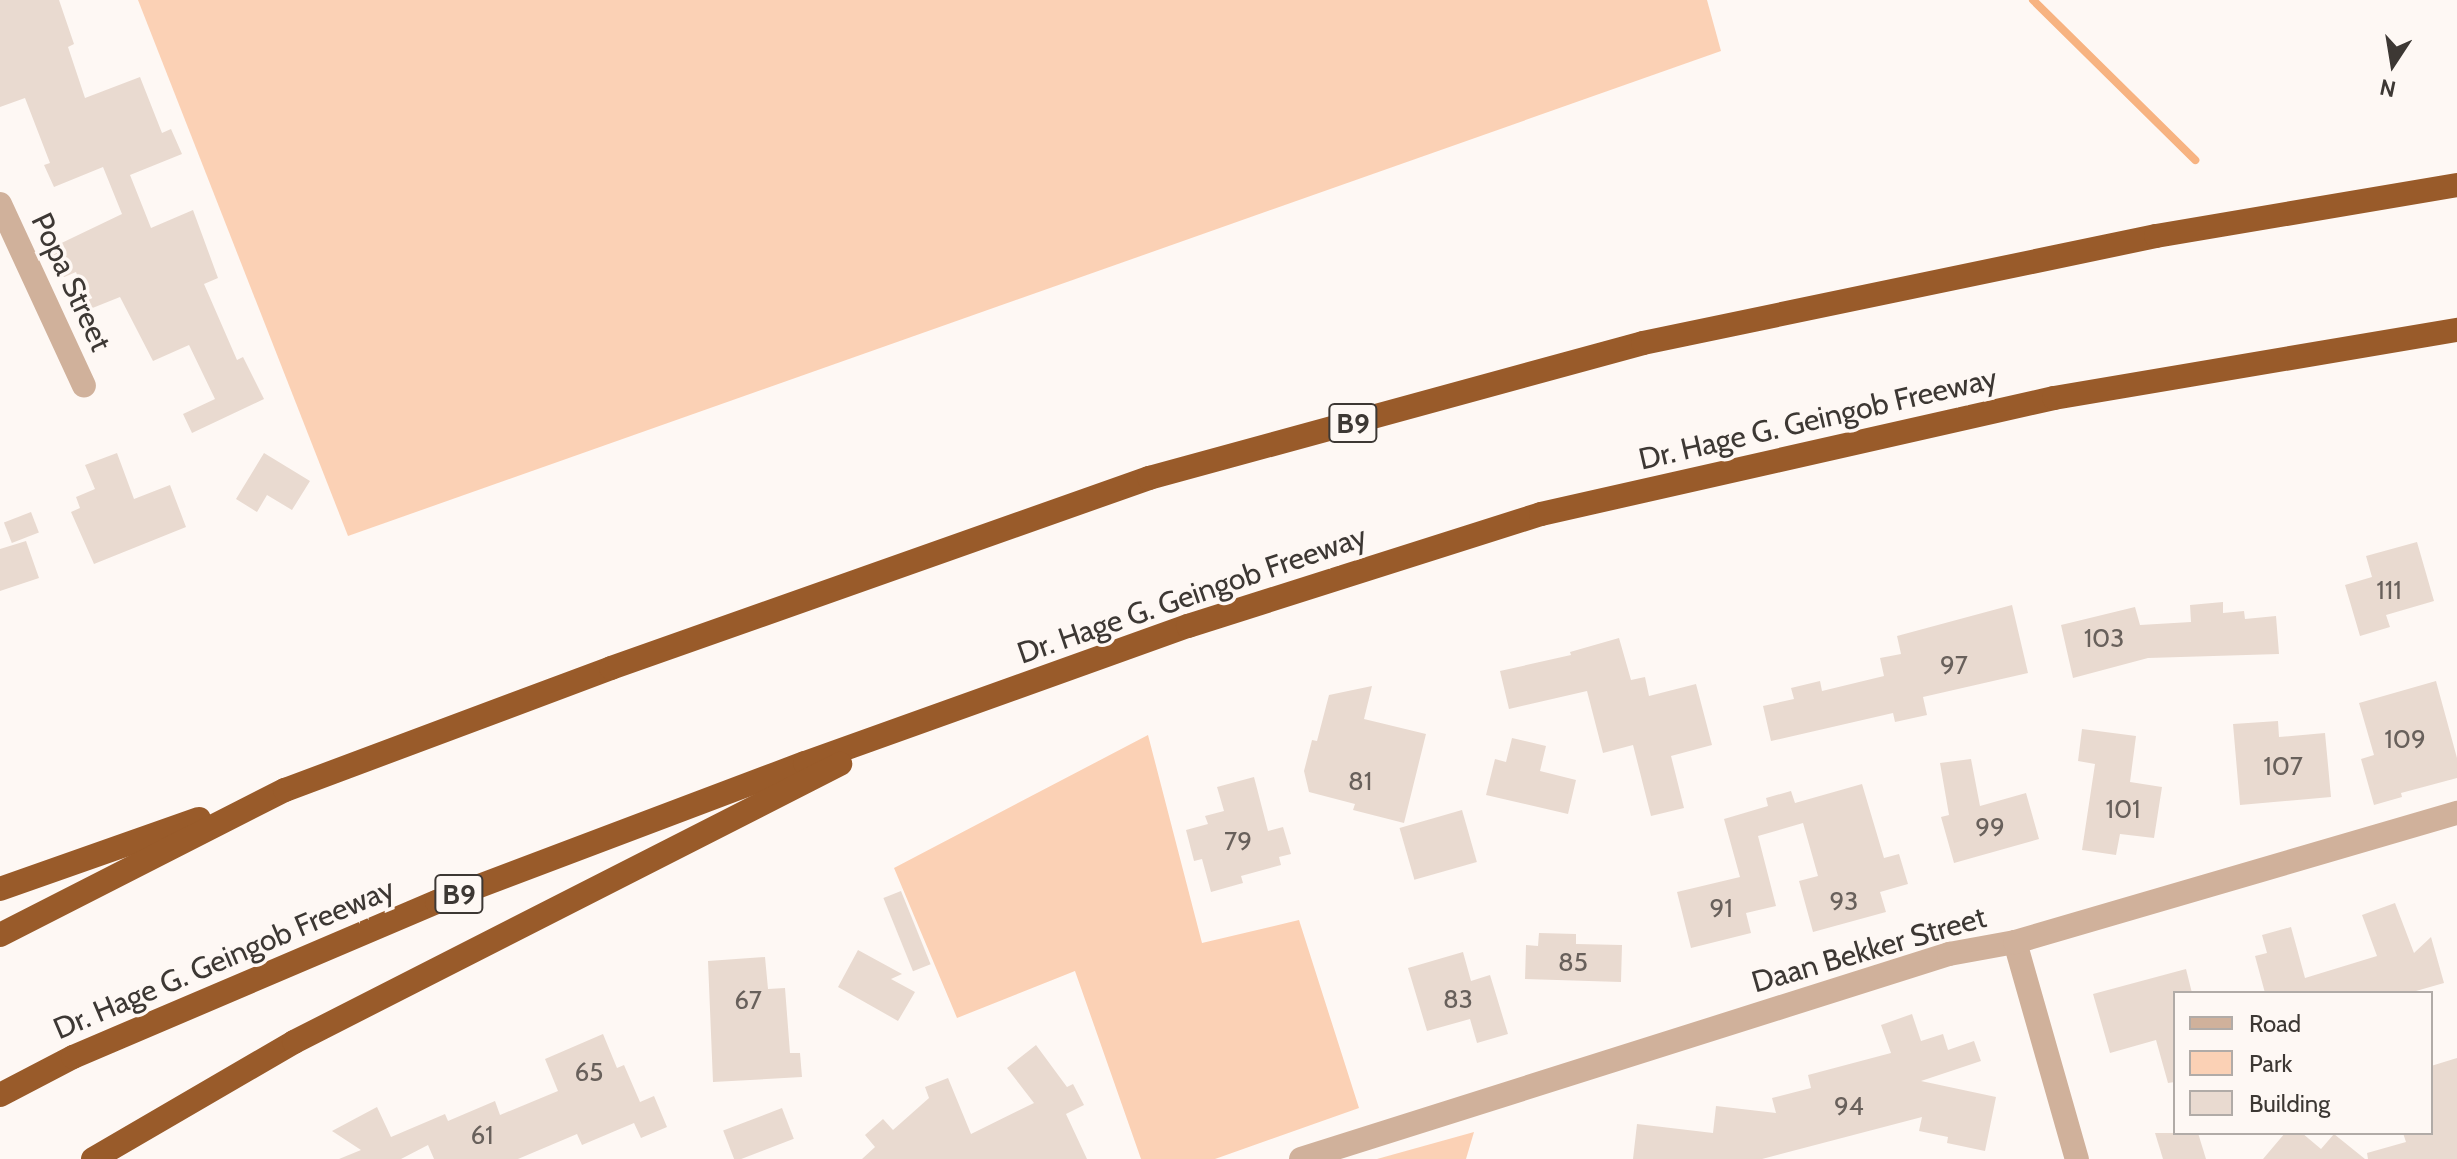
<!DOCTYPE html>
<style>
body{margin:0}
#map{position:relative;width:2457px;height:1159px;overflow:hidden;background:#fef8f4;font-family:Cabin,sans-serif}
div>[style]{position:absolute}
.green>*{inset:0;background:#fbd1b5}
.stream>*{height:8px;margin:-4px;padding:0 4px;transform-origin:4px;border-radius:4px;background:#f7b381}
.building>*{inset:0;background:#e9dad0;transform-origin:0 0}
.street>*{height:24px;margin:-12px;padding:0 12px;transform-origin:12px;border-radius:12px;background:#d0b19b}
.highway>*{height:24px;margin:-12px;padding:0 12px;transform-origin:12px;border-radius:12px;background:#995b2a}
span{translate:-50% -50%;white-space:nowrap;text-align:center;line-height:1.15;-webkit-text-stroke:7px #fef8f4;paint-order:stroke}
.number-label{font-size:26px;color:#68605b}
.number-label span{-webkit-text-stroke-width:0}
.shield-label span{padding:2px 6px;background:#fef8f4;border:2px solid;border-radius:6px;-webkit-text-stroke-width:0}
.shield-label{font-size:28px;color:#3d3834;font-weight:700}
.street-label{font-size:30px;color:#3d3834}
.legend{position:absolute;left:2173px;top:991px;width:260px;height:144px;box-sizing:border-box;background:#fef8f4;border:2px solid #b1aba7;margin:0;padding:10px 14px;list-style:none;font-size:24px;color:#3d3834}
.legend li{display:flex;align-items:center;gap:16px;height:40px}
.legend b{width:40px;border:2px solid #b1aba7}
.north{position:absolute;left:2353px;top:24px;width:80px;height:80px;-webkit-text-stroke:6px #fef8f4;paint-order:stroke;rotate:192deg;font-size:22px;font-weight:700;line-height:32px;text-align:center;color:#3d3834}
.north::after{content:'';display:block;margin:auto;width:28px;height:36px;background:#3d3834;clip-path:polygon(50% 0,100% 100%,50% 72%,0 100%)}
</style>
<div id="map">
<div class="green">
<i style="clip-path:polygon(138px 0,1707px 0,1721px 51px,348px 536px)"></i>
<i style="clip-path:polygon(1148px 735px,1202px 943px,1299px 920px,1359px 1108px,1215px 1159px,1141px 1159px,1075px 971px,957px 1018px,894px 868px)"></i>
<i style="clip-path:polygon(1474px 1132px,1466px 1159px,1377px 1159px)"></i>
</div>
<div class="stream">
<i style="left:2033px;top:0;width:228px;rotate:44.6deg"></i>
</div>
<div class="building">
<i style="clip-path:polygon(0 0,59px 0,74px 44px,68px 47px,85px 98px,140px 77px,162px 133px,171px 129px,182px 154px,130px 175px,151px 228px,193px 210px,218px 278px,204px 284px,237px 360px,243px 357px,264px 399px,192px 433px,183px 414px,215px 399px,189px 345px,153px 361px,120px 297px,90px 309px,76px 272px,62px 278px,49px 249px,122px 214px,103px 167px,54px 187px,44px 165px,50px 163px,25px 98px,0 107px)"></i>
<i style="clip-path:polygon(117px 453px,134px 499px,170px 485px,186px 527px,94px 564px,71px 512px,80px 508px,76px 497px,95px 489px,85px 465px)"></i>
<i style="clip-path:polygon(264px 453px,310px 481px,292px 510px,267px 495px,257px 512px,236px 499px)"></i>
<i style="left:31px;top:512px;width:22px;height:29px;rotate:69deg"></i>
<i style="clip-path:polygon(26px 541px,39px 578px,0 591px,0 549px)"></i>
<i style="clip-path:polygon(2417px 542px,2434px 601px,2386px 615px,2390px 627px,2360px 636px,2345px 585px,2372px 577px,2366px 556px)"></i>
<i style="clip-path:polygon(2223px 602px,2223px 613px,2244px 611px,2245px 619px,2276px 616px,2279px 654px,2148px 658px,2073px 678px,2061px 625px,2135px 607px,2140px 625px,2191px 622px,2190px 605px)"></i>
<i style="clip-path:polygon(2012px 605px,2028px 673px,1923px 697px,1927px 715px,1895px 722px,1893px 713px,1771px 741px,1763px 706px,1794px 699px,1791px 688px,1820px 681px,1822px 691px,1884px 676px,1880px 658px,1901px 654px,1897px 636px)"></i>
<i style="clip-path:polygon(1619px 638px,1631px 680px,1645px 677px,1649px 696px,1696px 684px,1712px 745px,1671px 756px,1684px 808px,1651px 816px,1633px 745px,1603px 753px,1587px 691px,1509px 709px,1500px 671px,1571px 655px,1570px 652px)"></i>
<i style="clip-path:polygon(2436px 681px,2457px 758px,2457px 778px,2401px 793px,2402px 797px,2374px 805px,2361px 759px,2374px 755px,2359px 703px)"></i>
<i style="clip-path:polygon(1372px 686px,1364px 719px,1426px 734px,1404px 823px,1353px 810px,1355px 804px,1309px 792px,1304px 771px,1312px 740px,1317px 741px,1329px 695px)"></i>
<i style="clip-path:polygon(2278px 721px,2279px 737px,2325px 733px,2331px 797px,2240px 805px,2233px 724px)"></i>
<i style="clip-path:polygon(2082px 729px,2136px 736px,2130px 782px,2162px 787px,2154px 838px,2120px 834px,2116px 855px,2082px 850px,2095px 764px,2078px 761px)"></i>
<i style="clip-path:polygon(1512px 738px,1546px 746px,1540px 771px,1576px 780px,1568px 814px,1486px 795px,1495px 759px,1506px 762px)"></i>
<i style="clip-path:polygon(1971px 759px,1980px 806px,2026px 793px,2039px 839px,1954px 863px,1941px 817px,1949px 815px,1940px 763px)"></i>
<i style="clip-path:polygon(1254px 777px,1268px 831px,1283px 827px,1291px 854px,1279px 857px,1281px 865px,1241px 876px,1243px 883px,1211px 892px,1202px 859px,1194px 861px,1186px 830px,1208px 824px,1205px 816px,1224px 811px,1217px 787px)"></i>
<i style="clip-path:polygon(1862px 784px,1884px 858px,1899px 854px,1908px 884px,1880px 892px,1886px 912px,1813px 932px,1799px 881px,1818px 876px,1803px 823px,1758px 836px,1776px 906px,1746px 913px,1751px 933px,1691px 948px,1677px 892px,1740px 877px,1724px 819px,1768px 806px,1766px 798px,1791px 791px,1795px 803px)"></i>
<i style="left:1462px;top:810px;width:54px;height:65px;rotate:74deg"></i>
<i style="left:901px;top:891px;width:79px;height:19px;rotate:68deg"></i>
<i style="clip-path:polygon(2395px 903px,2414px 953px,2431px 937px,2444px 983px,2409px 993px,2265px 993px,2255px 956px,2267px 953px,2262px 935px,2291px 927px,2305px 978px,2377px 956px,2362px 915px)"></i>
<i style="clip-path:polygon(1539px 933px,1576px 934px,1576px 944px,1622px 945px,1621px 982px,1525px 979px,1526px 945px,1538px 946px)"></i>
<i style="clip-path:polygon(858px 950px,902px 974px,891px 979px,915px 992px,898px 1021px,838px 987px)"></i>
<i style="clip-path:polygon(1463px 952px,1471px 981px,1490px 975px,1508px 1034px,1477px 1043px,1470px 1019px,1427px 1031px,1408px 968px)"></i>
<i style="clip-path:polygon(765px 957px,768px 989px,785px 988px,790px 1053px,800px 1053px,802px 1077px,713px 1082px,708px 961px)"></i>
<i style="clip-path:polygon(2186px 969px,2192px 993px,2175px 993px,2175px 1082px,2168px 1083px,2156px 1040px,2110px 1053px,2093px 994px)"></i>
<i style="clip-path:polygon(1912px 1014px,1921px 1041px,1943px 1034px,1948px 1050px,1974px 1041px,1981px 1061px,1921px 1081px,1996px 1097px,1985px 1151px,1947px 1143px,1948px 1137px,1919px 1131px,1922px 1117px,1762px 1159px,1633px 1159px,1637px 1124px,1713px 1133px,1716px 1106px,1776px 1113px,1772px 1098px,1811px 1088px,1808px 1075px,1891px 1053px,1881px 1025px)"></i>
<i style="clip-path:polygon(603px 1034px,617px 1068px,624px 1065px,640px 1102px,654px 1096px,667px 1127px,641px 1138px,634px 1123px,582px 1145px,577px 1134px,518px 1159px,434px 1159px,428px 1145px,401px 1159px,339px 1159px,361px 1150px,332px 1131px,377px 1107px,391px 1137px,445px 1114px,448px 1121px,495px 1101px,500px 1115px,558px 1091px,545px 1059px)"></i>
<i style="clip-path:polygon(1036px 1045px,1067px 1087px,1073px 1084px,1084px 1105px,1066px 1114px,1087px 1159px,862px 1159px,875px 1147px,865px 1135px,883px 1119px,893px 1130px,929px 1098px,925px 1087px,948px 1078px,971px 1134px,1034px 1103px,1007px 1068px)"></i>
<i style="clip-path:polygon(2457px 1058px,2457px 1159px,2368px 1159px,2367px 1153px,2406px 1142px,2403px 1133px,2431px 1133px,2431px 1066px)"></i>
<i style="left:782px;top:1108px;width:33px;height:63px;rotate:69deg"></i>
<i style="clip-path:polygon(2155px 1133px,2198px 1133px,2206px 1159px,2163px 1159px)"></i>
<i style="clip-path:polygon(2285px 1133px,2302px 1133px,2321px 1149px,2334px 1134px,2365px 1159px,2263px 1159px)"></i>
</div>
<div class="street">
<i style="left:0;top:204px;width:200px;rotate:65.2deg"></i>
<i style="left:2015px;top:942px;width:226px;rotate:74.1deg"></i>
<i style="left:1301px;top:1159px;width:680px;rotate:-17.56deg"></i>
<i style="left:1949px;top:954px;width:67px;rotate:-10.3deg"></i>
<i style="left:2015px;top:942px;width:460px;rotate:-16.3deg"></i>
</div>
<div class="highway">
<i style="left:0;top:889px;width:211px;rotate:-19.4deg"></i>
<i style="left:0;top:935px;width:320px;rotate:-27deg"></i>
<i style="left:285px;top:790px;width:348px;rotate:-20.5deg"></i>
<i style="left:611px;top:668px;width:571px;rotate:-19.45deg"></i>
<i style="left:1149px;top:478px;width:512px;rotate:-15.28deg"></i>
<i style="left:1643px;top:343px;width:524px;rotate:-11.78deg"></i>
<i style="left:2156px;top:236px;width:305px;rotate:-9.6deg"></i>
<i style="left:0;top:1095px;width:82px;rotate:-27.5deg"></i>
<i style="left:73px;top:1057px;width:396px;rotate:-23.1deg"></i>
<i style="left:437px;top:902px;width:393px;rotate:-20.7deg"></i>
<i style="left:805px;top:763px;width:407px;rotate:-19.7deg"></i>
<i style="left:1188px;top:626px;width:370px;rotate:-17.6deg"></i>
<i style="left:1541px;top:514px;width:526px;rotate:-12.74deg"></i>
<i style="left:2054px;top:398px;width:409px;rotate:-9.6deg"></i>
<i style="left:93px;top:1159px;width:233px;rotate:-30.2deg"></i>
<i style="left:294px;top:1042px;width:613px;rotate:-26.98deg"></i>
</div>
<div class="number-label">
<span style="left:2389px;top:591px">111</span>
<span style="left:2104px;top:639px">103</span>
<span style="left:1954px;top:666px">97</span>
<span style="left:2405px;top:740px">109</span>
<span style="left:2283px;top:767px">107</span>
<span style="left:1360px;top:782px">81</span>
<span style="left:2123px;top:810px">101</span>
<span style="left:1990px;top:828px">99</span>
<span style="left:1238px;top:842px">79</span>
<span style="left:1844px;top:902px">93</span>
<span style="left:1721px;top:909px">91</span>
<span style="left:1573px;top:963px">85</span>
<span style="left:1458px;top:1000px">83</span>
<span style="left:748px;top:1001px">67</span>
<span style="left:589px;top:1073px">65</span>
<span style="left:1849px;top:1107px">94</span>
<span style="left:482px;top:1136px">61</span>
</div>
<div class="shield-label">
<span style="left:1353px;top:423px">B9</span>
<span style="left:459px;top:894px">B9</span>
</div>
<div class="street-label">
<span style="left:71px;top:282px;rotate:65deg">Popa Street</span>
<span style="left:1818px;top:419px;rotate:-13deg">Dr. Hage G. Geingob Freeway</span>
<span style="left:1192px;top:595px;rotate:-19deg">Dr. Hage G. Geingob Freeway</span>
<span style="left:1869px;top:950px;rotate:-16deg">Daan Bekker Street</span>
<span style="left:224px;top:959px;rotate:-23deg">Dr. Hage G. Geingob Freeway</span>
</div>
<ul class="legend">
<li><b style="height:10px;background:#d0b19b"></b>Road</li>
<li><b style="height:22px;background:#fbd1b5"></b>Park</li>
<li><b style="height:22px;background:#e9dad0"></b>Building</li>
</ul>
<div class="north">N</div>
</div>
